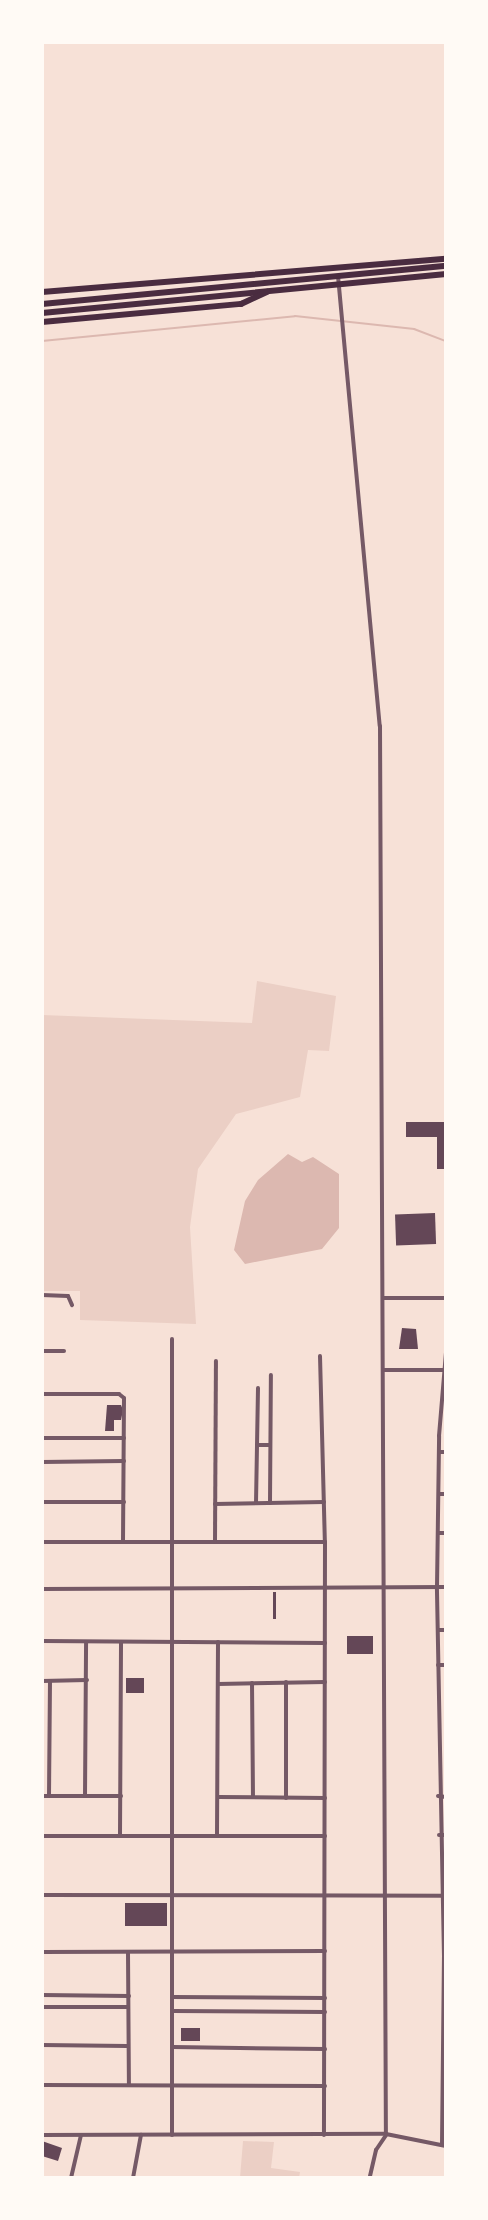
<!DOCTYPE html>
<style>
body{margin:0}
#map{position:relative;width:488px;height:2220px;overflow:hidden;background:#f7e1d7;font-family:Barlow,sans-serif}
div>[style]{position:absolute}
.green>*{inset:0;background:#ebcfc5}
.water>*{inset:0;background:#dcb8b0}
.stream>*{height:2px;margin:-1px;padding:0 1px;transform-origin:1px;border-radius:1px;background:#dcb8b0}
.building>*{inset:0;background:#644757;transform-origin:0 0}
.minor>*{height:4px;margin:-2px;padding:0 2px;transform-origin:2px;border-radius:2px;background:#755966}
.trunk>*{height:6px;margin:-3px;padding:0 3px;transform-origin:3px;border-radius:3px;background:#4a2c40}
span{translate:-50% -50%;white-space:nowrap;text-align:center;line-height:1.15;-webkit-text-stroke:4.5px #fffaf5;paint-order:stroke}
.frame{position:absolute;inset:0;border:44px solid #fffaf5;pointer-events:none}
</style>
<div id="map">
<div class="green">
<i style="clip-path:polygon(257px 981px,336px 996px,329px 1051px,308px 1050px,300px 1097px,236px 1114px,198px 1169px,190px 1227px,196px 1324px,80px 1320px,80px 1291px,42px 1291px,42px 1015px,252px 1023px)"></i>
<i style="clip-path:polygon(243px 2141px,274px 2142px,271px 2168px,300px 2172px,299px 2178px,240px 2178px)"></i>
</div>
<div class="water">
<i style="clip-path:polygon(288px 1154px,302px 1162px,313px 1157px,339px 1174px,339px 1228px,322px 1249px,245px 1264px,234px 1250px,245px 1201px,258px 1180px)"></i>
</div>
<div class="stream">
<i style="left:42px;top:341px;width:254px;rotate:-5.6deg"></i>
<i style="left:295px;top:316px;width:120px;rotate:6.2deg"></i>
<i style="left:414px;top:329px;width:34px;rotate:21deg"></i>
</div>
<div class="building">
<i style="clip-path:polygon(406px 1122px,446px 1122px,446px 1169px,437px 1169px,437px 1137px,406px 1137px)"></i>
<i style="left:435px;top:1213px;width:31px;height:40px;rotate:88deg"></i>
<i style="clip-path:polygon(402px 1328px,416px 1329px,418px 1349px,399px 1349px)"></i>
<i style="clip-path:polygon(107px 1405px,121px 1405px,123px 1410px,121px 1420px,114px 1420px,114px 1431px,105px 1431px)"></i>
<i style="left:273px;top:1592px;width:3px;height:27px"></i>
<i style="left:347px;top:1636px;width:26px;height:18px"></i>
<i style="left:126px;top:1678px;width:18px;height:15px"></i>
<i style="left:125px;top:1903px;width:42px;height:23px"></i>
<i style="left:181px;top:2028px;width:19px;height:13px"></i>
<i style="clip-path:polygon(42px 2141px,62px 2148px,58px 2161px,42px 2156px)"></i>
</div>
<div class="minor">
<i style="left:338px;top:276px;width:452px;rotate:84.7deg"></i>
<i style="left:380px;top:726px;width:1408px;rotate:89.76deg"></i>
<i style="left:42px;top:1295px;width:26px;rotate:2deg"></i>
<i style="left:68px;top:1296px;width:10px;rotate:66deg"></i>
<i style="left:384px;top:1298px;width:62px"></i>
<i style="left:42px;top:1351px;width:22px"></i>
<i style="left:320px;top:1356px;width:186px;rotate:88.5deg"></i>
<i style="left:325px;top:1542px;width:593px;rotate:90.1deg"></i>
<i style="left:384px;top:1370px;width:61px"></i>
<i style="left:42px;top:1394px;width:77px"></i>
<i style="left:119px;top:1394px;width:6px;rotate:39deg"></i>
<i style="left:124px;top:1398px;width:144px;rotate:90.4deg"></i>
<i style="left:42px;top:1438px;width:82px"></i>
<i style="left:257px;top:1445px;width:13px"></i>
<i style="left:440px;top:1452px;width:6px"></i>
<i style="left:42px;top:1462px;width:82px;rotate:-0.7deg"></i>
<i style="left:439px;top:1494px;width:7px"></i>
<i style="left:42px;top:1502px;width:82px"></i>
<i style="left:256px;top:1503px;width:115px;rotate:-89deg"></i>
<i style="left:270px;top:1503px;width:128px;rotate:-89.6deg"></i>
<i style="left:215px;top:1504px;width:109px;rotate:-1.1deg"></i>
<i style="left:439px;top:1533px;width:7px"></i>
<i style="left:42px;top:1542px;width:283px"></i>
<i style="left:215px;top:1542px;width:181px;rotate:-89.7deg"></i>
<i style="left:42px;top:1589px;width:404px;rotate:-0.3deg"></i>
<i style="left:438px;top:1630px;width:8px"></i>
<i style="left:42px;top:1641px;width:283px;rotate:0.4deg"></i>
<i style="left:438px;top:1665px;width:8px"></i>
<i style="left:42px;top:1681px;width:45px;rotate:-1.3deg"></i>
<i style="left:286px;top:1682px;width:116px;rotate:90deg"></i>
<i style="left:252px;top:1683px;width:114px;rotate:89.5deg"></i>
<i style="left:218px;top:1684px;width:107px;rotate:-1.1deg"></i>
<i style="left:42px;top:1796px;width:79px"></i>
<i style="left:49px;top:1796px;width:115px;rotate:-89.5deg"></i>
<i style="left:85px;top:1796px;width:154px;rotate:-89.6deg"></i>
<i style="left:438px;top:1796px;width:8px;rotate:7deg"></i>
<i style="left:218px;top:1797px;width:107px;rotate:0.5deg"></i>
<i style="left:217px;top:1835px;width:193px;rotate:-89.7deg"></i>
<i style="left:439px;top:1835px;width:7px"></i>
<i style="left:42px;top:1836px;width:283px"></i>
<i style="left:120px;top:1836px;width:194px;rotate:-89.7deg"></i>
<i style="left:42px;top:1895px;width:404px;rotate:0.1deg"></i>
<i style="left:42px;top:1952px;width:283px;rotate:-0.2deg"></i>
<i style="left:128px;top:1953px;width:131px;rotate:89.6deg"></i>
<i style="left:42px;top:1995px;width:87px;rotate:0.7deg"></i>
<i style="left:173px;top:1997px;width:152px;rotate:0.4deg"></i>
<i style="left:42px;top:2007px;width:86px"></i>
<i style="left:173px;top:2011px;width:152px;rotate:0.4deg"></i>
<i style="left:42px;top:2045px;width:85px;rotate:0.7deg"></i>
<i style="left:173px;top:2047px;width:152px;rotate:0.8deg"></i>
<i style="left:42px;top:2085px;width:283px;rotate:0.2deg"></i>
<i style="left:42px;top:2135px;width:344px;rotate:-0.2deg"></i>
<i style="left:386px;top:2134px;width:61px;rotate:11.3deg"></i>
<i style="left:172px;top:2135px;width:796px;rotate:-90deg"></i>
<i style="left:442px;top:2145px;width:188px;rotate:-89.4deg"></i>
<i style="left:444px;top:1957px;width:370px;rotate:-91.1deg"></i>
<i style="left:437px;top:1587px;width:151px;rotate:-89.2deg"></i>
<i style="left:439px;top:1436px;width:83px;rotate:-85.2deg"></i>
<i style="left:370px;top:2176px;width:27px;rotate:-77deg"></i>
<i style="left:376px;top:2150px;width:18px;rotate:-56deg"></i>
<i style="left:71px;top:2178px;width:44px;rotate:-76.9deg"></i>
<i style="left:133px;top:2178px;width:44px;rotate:-79.5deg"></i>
</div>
<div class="trunk">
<i style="left:42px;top:292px;width:405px;rotate:-4.7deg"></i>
<i style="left:42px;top:304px;width:406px;rotate:-5.4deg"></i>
<i style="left:42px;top:313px;width:406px;rotate:-5.5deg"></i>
<i style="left:42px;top:322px;width:200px;rotate:-5.2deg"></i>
<i style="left:241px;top:304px;width:29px;rotate:-25deg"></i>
</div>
<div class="frame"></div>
</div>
